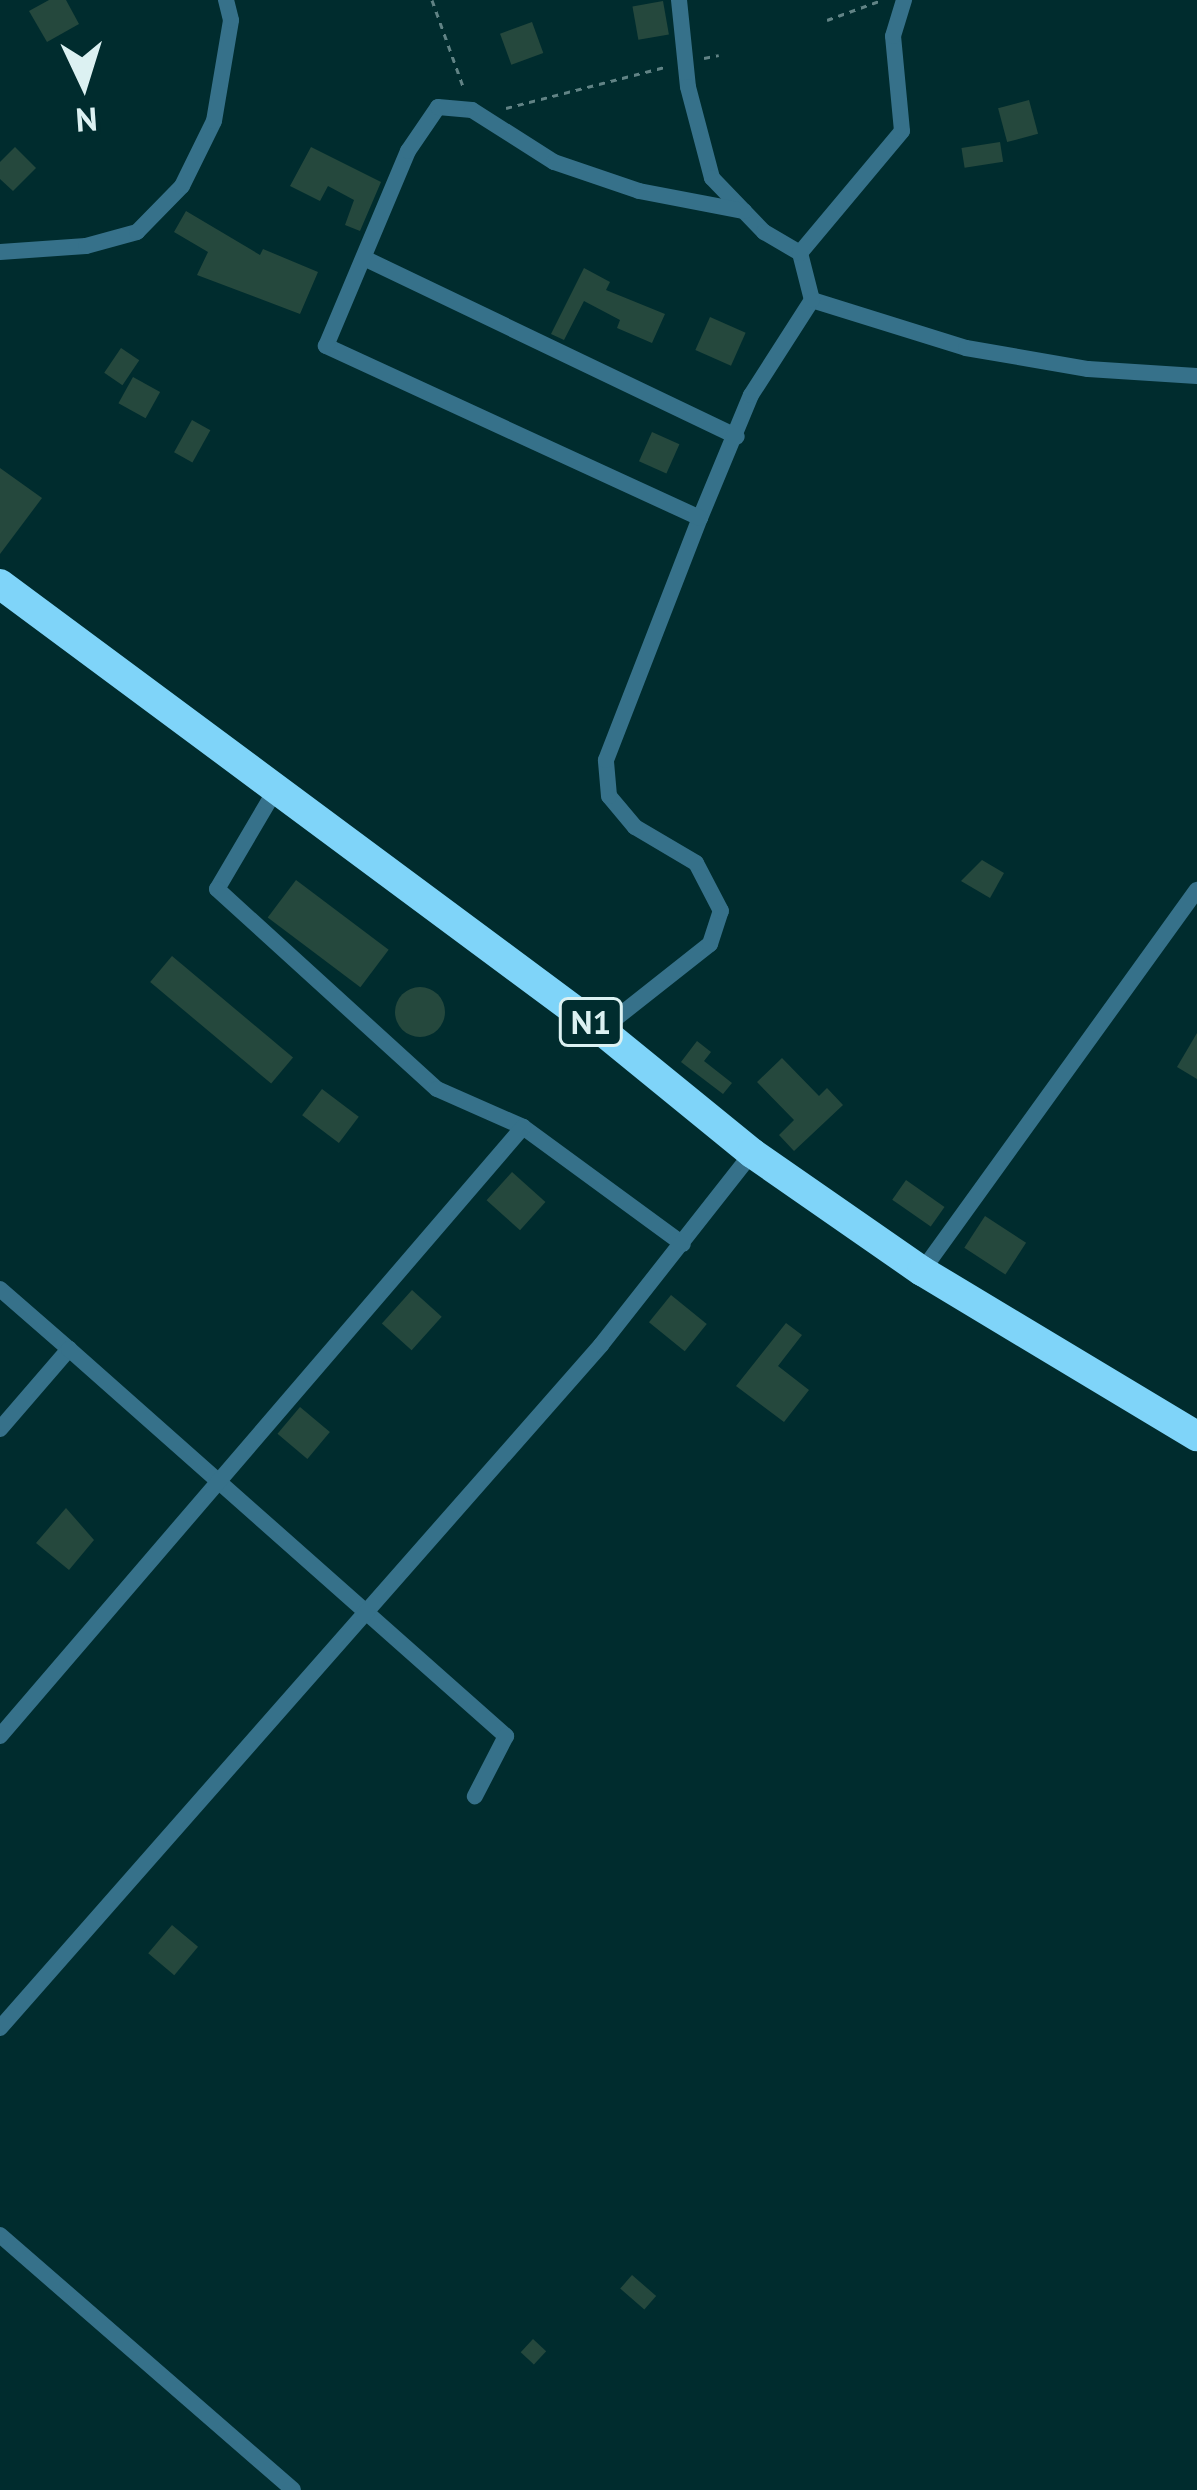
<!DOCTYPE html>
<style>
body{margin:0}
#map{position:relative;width:1197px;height:2490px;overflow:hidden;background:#002c2e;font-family:"PT Sans",sans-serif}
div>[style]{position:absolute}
.building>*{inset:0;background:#25483d;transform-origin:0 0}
.round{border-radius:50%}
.path>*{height:3px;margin-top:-1.5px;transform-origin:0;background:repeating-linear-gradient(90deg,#618385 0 6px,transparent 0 12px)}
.street>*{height:16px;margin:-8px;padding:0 8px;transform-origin:8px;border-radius:8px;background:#36718a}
.highway>*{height:30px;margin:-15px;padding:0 15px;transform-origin:15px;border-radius:15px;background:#7fd4f9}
span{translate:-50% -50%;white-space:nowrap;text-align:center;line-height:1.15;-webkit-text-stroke:9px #002c2e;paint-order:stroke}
.shield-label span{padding:3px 9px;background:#002c2e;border:3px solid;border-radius:9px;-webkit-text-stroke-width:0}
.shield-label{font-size:33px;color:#dcf1f2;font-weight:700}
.north{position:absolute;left:24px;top:24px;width:120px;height:120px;-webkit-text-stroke:9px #002c2e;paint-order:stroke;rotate:176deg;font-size:33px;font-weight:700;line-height:48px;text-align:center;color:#dcf1f2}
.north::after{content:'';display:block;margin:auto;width:42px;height:54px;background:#dcf1f2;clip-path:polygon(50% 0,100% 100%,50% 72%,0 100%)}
</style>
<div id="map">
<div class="building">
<i style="clip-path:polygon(49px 0,66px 0,79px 24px,47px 42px,29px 11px)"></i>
<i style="left:663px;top:1px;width:34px;height:31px;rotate:80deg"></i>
<i style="left:532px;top:22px;width:33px;height:34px;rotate:70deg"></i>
<i style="left:1029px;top:100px;width:35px;height:32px;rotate:75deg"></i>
<i style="left:1000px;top:142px;width:20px;height:39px;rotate:81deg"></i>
<i style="clip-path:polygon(15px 147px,36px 168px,13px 191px,0 179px,0 162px)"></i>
<i style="clip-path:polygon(311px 147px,381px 182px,360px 231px,345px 225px,354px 200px,328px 186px,320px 201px,290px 186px)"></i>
<i style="clip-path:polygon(186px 211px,260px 255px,263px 249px,318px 272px,300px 314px,197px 275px,208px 252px,174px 232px)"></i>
<i style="clip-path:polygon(584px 268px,610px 282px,606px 290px,665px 314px,652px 343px,617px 328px,620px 320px,584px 301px,564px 340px,551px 334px)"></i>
<i style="left:710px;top:317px;width:39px;height:36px;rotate:24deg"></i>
<i style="left:121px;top:348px;width:22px;height:30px;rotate:34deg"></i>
<i style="left:133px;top:377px;width:31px;height:30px;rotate:29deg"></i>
<i style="left:192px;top:420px;width:21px;height:37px;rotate:29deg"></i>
<i style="left:652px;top:432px;width:30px;height:32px;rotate:24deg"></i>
<i style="clip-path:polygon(0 468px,42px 498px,0 554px)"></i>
<i style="clip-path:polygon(982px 860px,1004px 873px,990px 898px,961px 881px)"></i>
<i style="left:296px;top:880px;width:116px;height:47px;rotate:37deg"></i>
<i style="left:172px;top:956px;width:158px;height:34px;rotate:40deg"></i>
<i class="round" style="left:395px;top:987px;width:50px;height:50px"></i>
<i style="clip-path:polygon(1197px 1033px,1197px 1079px,1177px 1067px)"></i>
<i style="clip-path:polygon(697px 1041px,711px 1052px,704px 1061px,732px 1083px,723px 1094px,681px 1062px)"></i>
<i style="clip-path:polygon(782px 1058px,819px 1096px,827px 1088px,843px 1105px,794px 1151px,779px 1135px,794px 1120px,757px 1082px)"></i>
<i style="left:322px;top:1089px;width:46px;height:33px;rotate:37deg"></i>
<i style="left:512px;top:1172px;width:45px;height:38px;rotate:42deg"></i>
<i style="left:906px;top:1180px;width:47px;height:24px;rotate:35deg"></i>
<i style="left:985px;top:1216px;width:49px;height:38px;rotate:33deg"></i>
<i style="left:412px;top:1290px;width:40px;height:45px;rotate:42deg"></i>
<i style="left:671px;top:1295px;width:46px;height:35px;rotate:39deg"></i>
<i style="clip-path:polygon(786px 1323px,802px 1335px,778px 1366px,809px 1390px,784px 1422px,736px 1386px)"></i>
<i style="left:300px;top:1407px;width:39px;height:35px;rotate:40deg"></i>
<i style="clip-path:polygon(66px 1508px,94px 1540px,69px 1570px,36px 1543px)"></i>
<i style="left:172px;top:1925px;width:34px;height:37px;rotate:40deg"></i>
<i style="left:632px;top:2275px;width:32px;height:18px;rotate:41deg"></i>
<i style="left:533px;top:2339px;width:18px;height:18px;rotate:43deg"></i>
</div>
<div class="path">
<i style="left:432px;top:0;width:95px;rotate:70.2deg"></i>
<i style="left:827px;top:20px;width:59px;rotate:-20deg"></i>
<i style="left:704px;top:58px;width:15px;rotate:-11deg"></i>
<i style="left:506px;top:108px;width:164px;rotate:-14.5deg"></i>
</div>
<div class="street">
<i style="left:679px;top:0;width:87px;rotate:84.1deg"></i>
<i style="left:688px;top:87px;width:94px;rotate:75.2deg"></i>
<i style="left:712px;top:178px;width:75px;rotate:46.1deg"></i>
<i style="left:764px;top:232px;width:42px;rotate:30.3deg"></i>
<i style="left:0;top:252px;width:86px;rotate:-4deg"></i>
<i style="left:86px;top:246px;width:53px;rotate:-15.4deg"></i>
<i style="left:137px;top:232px;width:64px;rotate:-45.6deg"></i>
<i style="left:182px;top:186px;width:72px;rotate:-63.8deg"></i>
<i style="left:214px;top:121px;width:102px;rotate:-80.4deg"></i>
<i style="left:231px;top:20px;width:21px;rotate:-104deg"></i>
<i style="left:366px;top:259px;width:411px;rotate:25.6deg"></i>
<i style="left:812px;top:300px;width:161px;rotate:17.3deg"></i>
<i style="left:966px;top:348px;width:124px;rotate:9.8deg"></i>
<i style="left:1088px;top:369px;width:109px;rotate:3.7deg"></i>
<i style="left:700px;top:518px;width:133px;rotate:-67.5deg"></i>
<i style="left:751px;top:395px;width:113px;rotate:-57.3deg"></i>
<i style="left:812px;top:300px;width:49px;rotate:-104.3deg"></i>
<i style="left:800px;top:253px;width:159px;rotate:-50.1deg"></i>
<i style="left:902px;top:131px;width:95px;rotate:-95.4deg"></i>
<i style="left:893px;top:36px;width:38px;rotate:-73deg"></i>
<i style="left:276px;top:789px;width:116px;rotate:120.5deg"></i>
<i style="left:217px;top:889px;width:297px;rotate:42.3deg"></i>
<i style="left:437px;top:1089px;width:94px;rotate:23.8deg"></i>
<i style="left:523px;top:1127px;width:198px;rotate:36.2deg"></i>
<i style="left:601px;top:1030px;width:139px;rotate:-38.3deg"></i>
<i style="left:710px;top:944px;width:35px;rotate:-72deg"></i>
<i style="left:721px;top:911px;width:54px;rotate:-117.5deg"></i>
<i style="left:696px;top:863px;width:71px;rotate:-149.5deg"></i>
<i style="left:635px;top:827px;width:40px;rotate:-130deg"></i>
<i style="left:609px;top:796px;width:36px;rotate:-95deg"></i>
<i style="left:606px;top:760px;width:260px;rotate:-68.8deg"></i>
<i style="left:700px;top:518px;width:412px;rotate:-155.3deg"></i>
<i style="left:326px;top:346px;width:212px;rotate:-67.2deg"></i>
<i style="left:408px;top:151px;width:53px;rotate:-55.7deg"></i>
<i style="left:438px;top:107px;width:34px;rotate:5deg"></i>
<i style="left:472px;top:110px;width:97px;rotate:32.4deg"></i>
<i style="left:554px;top:162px;width:90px;rotate:18.8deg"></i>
<i style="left:639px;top:191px;width:107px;rotate:10.8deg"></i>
<i style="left:922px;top:1271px;width:470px;rotate:-54.2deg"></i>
<i style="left:0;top:1289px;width:91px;rotate:41deg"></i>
<i style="left:0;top:1429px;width:106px;rotate:-49.2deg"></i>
<i style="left:69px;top:1349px;width:584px;rotate:41.53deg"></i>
<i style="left:506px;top:1736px;width:68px;rotate:117.3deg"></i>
<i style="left:0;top:1736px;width:803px;rotate:-49.34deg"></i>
<i style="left:0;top:2028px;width:910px;rotate:-48.65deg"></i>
<i style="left:601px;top:1345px;width:244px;rotate:-51.8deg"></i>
<i style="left:0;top:2235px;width:388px;rotate:41deg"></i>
</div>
<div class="highway">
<i style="left:0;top:584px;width:748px;rotate:36.58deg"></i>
<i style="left:601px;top:1030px;width:195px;rotate:39.2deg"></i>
<i style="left:752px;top:1153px;width:207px;rotate:34.8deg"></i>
<i style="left:922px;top:1271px;width:321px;rotate:31deg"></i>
</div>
<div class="shield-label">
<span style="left:591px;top:1022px">N1</span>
</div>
<div class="north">N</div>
</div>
